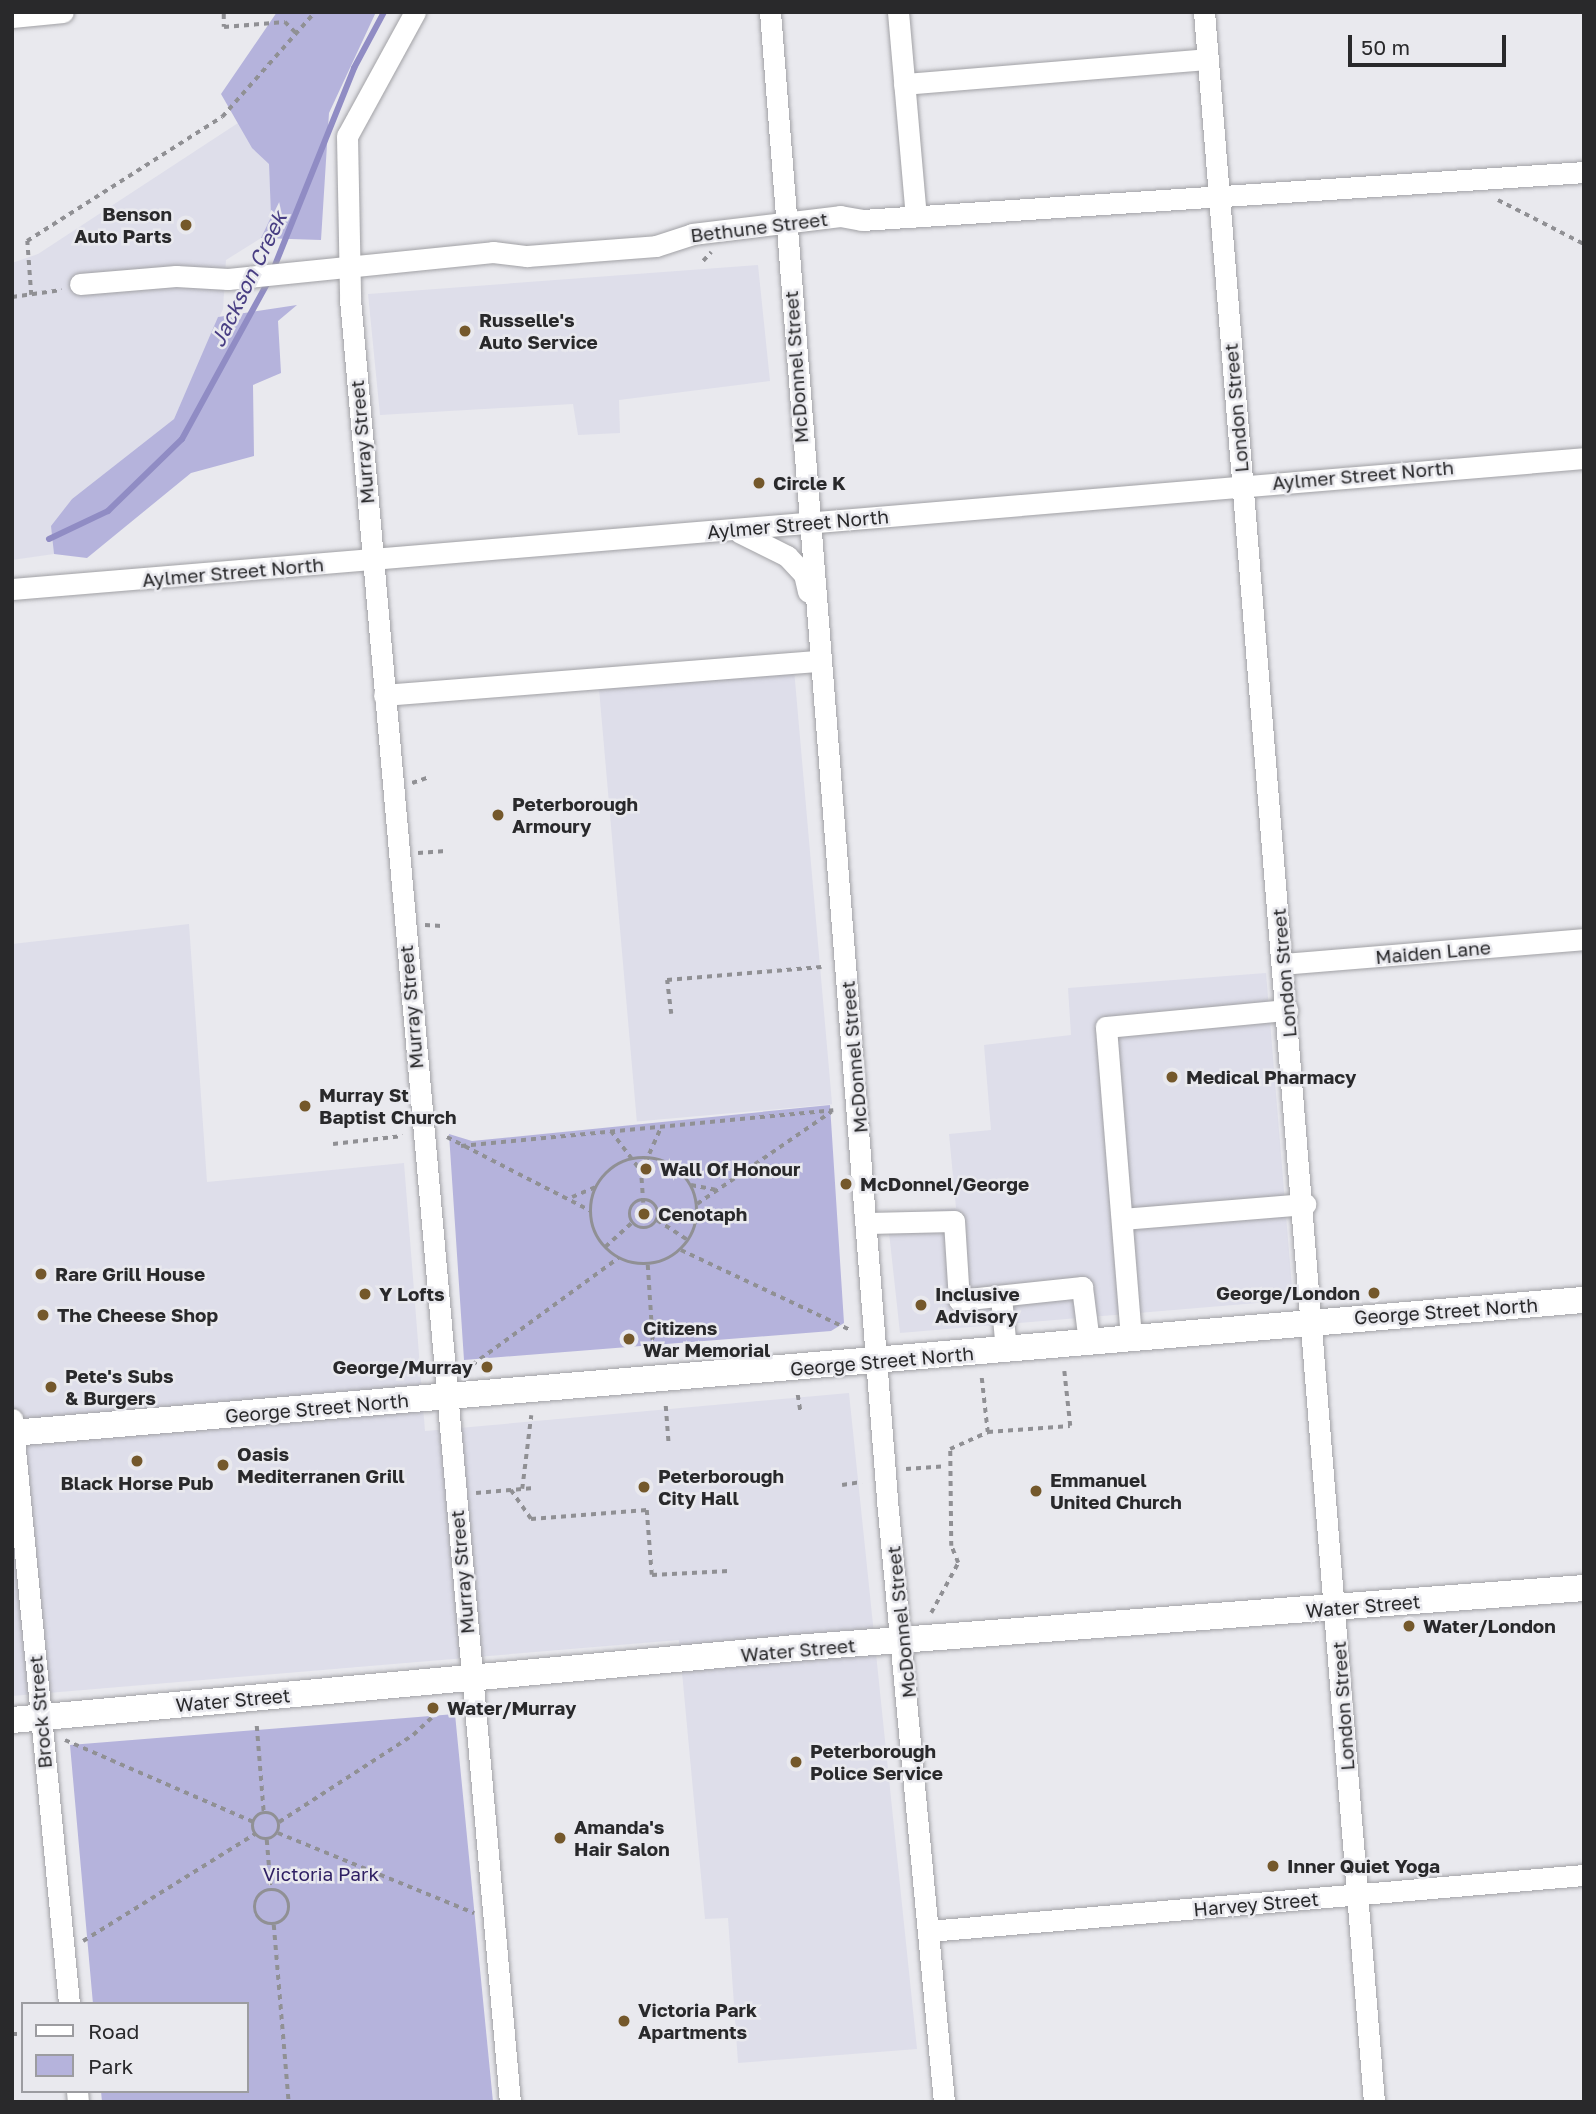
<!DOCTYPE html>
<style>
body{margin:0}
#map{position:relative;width:1596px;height:2114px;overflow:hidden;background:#e9e9ee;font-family:"Golos Text",sans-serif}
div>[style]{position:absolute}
.built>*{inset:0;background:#dedeea;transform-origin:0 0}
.green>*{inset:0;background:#b5b3dc}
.stream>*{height:6px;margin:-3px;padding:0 3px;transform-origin:3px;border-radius:3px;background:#908cc4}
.path>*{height:3.5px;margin-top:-1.75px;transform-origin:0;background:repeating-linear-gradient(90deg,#909094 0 5px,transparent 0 10px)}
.path>.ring{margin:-1.75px;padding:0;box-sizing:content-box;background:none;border:3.5px solid #909094;border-radius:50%}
.roads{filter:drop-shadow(0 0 2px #a1a1a5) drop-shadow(0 0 2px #a1a1a5)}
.minor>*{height:21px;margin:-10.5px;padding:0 10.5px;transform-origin:10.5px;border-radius:10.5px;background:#fff}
.major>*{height:26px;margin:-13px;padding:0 13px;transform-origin:13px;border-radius:13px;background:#fff}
.dots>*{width:19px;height:19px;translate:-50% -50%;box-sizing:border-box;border:4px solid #e9e9ee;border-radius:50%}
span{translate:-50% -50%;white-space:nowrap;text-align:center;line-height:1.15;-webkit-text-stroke:5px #e9e9ee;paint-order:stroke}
.poi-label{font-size:19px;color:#29292b;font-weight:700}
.right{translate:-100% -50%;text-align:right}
.left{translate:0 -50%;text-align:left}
.street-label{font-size:19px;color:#29292b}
.park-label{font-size:19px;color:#2e1f63}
.water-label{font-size:21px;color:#483d83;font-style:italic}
.frame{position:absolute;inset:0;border:14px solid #29292b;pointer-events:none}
.legend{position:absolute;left:21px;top:2002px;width:228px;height:91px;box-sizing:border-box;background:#e9e9ee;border:2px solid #9c9ca0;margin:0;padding:9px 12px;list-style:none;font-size:21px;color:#29292b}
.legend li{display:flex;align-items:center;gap:14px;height:35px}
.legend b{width:35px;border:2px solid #9c9ca0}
.scale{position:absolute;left:1348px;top:35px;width:158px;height:32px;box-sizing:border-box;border:4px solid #29292b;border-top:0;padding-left:9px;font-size:21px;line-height:24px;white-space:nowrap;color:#29292b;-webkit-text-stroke:5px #e9e9ee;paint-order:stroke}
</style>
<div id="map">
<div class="built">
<i style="clip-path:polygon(238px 123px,269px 163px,271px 217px,261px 238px,226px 260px,223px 309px,174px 419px,72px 499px,52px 526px,54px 554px,12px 560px,12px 263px,38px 254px)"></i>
<i style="clip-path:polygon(758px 265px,770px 381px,619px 400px,620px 433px,578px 435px,573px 404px,380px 415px,368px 294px)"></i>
<i style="left:794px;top:669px;width:437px;height:196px;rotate:85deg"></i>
<i style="clip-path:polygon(189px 924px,207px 1182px,404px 1163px,425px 1431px,849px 1393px,917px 2049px,738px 2063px,728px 1918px,705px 1919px,679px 1640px,12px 1696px,12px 944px)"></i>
<i style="clip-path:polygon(1266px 973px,1293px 1300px,900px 1333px,887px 1214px,956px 1208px,949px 1134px,991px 1130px,984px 1045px,1071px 1035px,1068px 988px)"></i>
</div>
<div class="green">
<i style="clip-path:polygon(277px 12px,376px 12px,329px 113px,321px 240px,261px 238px,271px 217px,269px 164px,252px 148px,221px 94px)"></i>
<i style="clip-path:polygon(297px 305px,278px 321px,281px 373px,253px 385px,254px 456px,191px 473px,87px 558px,54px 554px,51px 526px,72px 499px,174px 419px,218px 317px)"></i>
<i style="clip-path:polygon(830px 1105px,844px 1323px,831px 1331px,464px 1360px,449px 1134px,472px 1141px)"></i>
<i style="clip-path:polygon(455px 1714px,493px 2102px,102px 2102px,101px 2091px,247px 2091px,247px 2004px,93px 2004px,70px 1745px)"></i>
</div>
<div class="stream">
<i style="left:273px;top:270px;width:218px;rotate:-68.1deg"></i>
<i style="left:354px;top:68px;width:64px;rotate:-61.8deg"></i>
<i style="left:49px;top:539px;width:65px;rotate:-25.4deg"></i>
<i style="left:108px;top:511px;width:103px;rotate:-44.2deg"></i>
<i style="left:182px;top:439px;width:181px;rotate:-61.3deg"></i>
</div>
<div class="path">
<i style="left:224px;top:14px;width:13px;rotate:90deg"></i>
<i style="left:224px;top:27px;width:61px;rotate:-4.7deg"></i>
<i style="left:285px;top:22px;width:18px;rotate:45deg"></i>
<i style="left:1498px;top:200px;width:97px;rotate:27.1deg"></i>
<i style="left:703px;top:261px;width:12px;rotate:-48deg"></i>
<i style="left:31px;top:295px;width:54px;rotate:-94.2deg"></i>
<i style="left:27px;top:241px;width:231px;rotate:-32.5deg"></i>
<i style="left:222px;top:117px;width:140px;rotate:-48.5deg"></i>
<i style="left:12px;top:297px;width:50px;rotate:-8deg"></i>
<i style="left:412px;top:783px;width:18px;rotate:-19deg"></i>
<i style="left:418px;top:853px;width:28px;rotate:-4deg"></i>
<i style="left:425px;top:925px;width:17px;rotate:3deg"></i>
<i style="left:671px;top:1014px;width:34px;rotate:-97deg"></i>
<i style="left:667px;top:980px;width:155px;rotate:-4.8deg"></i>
<i style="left:611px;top:1131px;width:50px;rotate:53.1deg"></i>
<i style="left:447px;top:1137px;width:162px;rotate:27.2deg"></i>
<i style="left:333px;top:1144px;width:70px;rotate:-6.5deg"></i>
<i style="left:461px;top:1146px;width:374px;rotate:-5.5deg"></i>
<i class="ring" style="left:591px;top:1158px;width:102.5px;height:102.5px"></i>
<i style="left:691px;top:1185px;width:25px;rotate:11deg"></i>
<i style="left:572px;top:1197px;width:26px;rotate:-23deg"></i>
<i class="ring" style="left:630px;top:1200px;width:24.5px;height:24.5px"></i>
<i style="left:643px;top:1203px;width:31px;rotate:-94deg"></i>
<i style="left:641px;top:1172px;width:49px;rotate:-66deg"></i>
<i style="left:697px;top:1204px;width:163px;rotate:-34.5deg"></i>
<i style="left:657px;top:1220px;width:38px;rotate:33deg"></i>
<i style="left:605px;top:1247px;width:36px;rotate:-42deg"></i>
<i style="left:681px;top:1250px;width:189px;rotate:25.3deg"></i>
<i style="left:648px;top:1265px;width:92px;rotate:86.3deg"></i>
<i style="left:472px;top:1365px;width:181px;rotate:-36.2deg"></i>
<i style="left:982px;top:1378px;width:54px;rotate:83.7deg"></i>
<i style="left:798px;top:1395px;width:18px;rotate:81deg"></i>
<i style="left:666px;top:1406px;width:40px;rotate:85.7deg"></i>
<i style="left:906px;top:1469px;width:39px;rotate:-4deg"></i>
<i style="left:842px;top:1485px;width:20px;rotate:-9deg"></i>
<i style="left:522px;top:1489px;width:74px;rotate:-83deg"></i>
<i style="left:511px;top:1490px;width:35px;rotate:55deg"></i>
<i style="left:531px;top:1519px;width:116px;rotate:-4.4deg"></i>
<i style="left:647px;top:1510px;width:65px;rotate:85.6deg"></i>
<i style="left:652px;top:1575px;width:77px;rotate:-3deg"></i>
<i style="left:476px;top:1493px;width:58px;rotate:-4.9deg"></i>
<i style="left:931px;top:1613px;width:57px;rotate:-61.6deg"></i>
<i style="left:958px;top:1563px;width:18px;rotate:-112deg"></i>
<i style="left:951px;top:1546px;width:97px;rotate:-90.6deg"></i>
<i style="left:950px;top:1449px;width:42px;rotate:-24.1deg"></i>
<i style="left:988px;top:1432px;width:82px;rotate:-4.2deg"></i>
<i style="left:1070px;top:1426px;width:55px;rotate:-96.2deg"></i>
<i style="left:257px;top:1726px;width:87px;rotate:85.4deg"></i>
<i style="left:65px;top:1740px;width:206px;rotate:23.5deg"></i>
<i class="ring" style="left:253px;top:1813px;width:22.5px;height:22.5px"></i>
<i style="left:279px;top:1822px;width:160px;rotate:-33deg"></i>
<i style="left:413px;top:1735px;width:35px;rotate:-43deg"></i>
<i style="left:278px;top:1833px;width:212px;rotate:22.2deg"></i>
<i style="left:267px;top:1840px;width:49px;rotate:85.3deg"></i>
<i class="ring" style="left:255px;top:1890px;width:30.5px;height:30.5px"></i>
<i style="left:274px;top:1925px;width:178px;rotate:85.2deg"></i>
<i style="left:83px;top:1941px;width:203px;rotate:-31.9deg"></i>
<i style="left:12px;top:2034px;width:11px"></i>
</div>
<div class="roads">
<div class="minor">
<i style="left:415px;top:12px;width:141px;rotate:118.7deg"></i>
<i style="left:347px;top:136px;width:163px;rotate:88.9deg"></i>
<i style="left:350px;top:299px;width:1810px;rotate:84.93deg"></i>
<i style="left:770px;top:12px;width:1493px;rotate:85.5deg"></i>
<i style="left:887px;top:1500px;width:605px;rotate:84.59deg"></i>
<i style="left:898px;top:12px;width:205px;rotate:85deg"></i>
<i style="left:1204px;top:12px;width:2097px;rotate:85.35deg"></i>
<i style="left:12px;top:17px;width:51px;rotate:-5.6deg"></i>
<i style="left:904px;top:84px;width:305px;rotate:-4.7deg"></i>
<i style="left:80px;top:284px;width:96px;rotate:-4.8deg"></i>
<i style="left:176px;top:276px;width:52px;rotate:3.3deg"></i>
<i style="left:228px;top:279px;width:266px;rotate:-5.8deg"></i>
<i style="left:493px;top:252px;width:34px;rotate:7deg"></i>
<i style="left:527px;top:256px;width:129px;rotate:-4.4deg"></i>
<i style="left:656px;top:246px;width:38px;rotate:-18deg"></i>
<i style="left:692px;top:234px;width:149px;rotate:-6.9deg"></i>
<i style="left:840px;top:216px;width:22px;rotate:10deg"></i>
<i style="left:862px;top:220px;width:724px;rotate:-3.8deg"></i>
<i style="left:739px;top:532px;width:54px;rotate:26.6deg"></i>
<i style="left:787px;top:556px;width:25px;rotate:47deg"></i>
<i style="left:804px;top:574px;width:18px;rotate:77deg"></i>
<i style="left:12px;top:589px;width:1577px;rotate:-4.76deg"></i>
<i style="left:384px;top:695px;width:436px;rotate:-4.5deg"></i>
<i style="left:1282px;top:964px;width:303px;rotate:-4.7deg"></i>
<i style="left:1122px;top:1219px;width:184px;rotate:-4.7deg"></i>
<i style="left:868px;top:1223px;width:86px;rotate:-1.3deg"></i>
<i style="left:954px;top:1221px;width:79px;rotate:86.4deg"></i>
<i style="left:959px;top:1300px;width:124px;rotate:-6deg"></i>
<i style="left:1082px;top:1287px;width:55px;rotate:82.7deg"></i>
<i style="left:1001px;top:1297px;width:53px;rotate:84.6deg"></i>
<i style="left:1131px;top:1338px;width:312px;rotate:-94.6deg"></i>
<i style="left:1106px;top:1027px;width:182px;rotate:-5.4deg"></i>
<i style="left:12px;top:1419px;width:588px;rotate:84.43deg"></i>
<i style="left:929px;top:1931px;width:657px;rotate:-4.89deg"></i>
<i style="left:77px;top:2091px;width:11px;rotate:85deg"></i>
</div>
<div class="major">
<i style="left:12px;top:1433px;width:1578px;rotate:-4.84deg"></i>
<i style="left:12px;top:1720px;width:786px;rotate:-5.25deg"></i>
<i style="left:795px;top:1648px;width:791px;rotate:-4.35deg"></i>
</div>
</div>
<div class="dots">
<i style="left:186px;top:225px;background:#74582b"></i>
<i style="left:465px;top:331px;background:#74582b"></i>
<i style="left:759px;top:483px;background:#74582b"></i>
<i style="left:498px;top:815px;background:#74582b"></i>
<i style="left:1172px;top:1077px;background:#74582b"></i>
<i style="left:305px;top:1106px;background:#74582b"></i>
<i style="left:646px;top:1169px;background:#74582b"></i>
<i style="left:846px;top:1184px;background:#74582b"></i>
<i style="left:644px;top:1214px;background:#74582b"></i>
<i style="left:41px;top:1274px;background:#74582b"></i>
<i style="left:1374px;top:1293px;background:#74582b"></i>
<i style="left:365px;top:1294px;background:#74582b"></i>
<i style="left:921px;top:1305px;background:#74582b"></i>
<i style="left:43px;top:1315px;background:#74582b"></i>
<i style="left:629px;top:1339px;background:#74582b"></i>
<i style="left:487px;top:1367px;background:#74582b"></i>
<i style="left:51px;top:1387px;background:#74582b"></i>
<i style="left:137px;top:1461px;background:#74582b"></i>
<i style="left:223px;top:1465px;background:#74582b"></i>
<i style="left:644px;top:1487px;background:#74582b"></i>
<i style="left:1036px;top:1491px;background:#74582b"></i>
<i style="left:1409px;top:1626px;background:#74582b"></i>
<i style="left:433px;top:1708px;background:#74582b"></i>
<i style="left:796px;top:1762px;background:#74582b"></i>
<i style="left:560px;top:1838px;background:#74582b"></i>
<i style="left:1273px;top:1866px;background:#74582b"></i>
<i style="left:624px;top:2021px;background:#74582b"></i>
</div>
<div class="poi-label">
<span class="right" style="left:172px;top:225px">Benson<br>Auto Parts</span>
<span class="left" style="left:479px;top:331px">Russelle's<br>Auto Service</span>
<span class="left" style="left:773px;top:483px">Circle K</span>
<span class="left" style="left:512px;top:815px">Peterborough<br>Armoury</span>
<span class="left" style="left:1186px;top:1077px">Medical Pharmacy</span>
<span class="left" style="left:319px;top:1106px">Murray St<br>Baptist Church</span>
<span class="left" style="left:660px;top:1169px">Wall Of Honour</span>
<span class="left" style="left:860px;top:1184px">McDonnel/George</span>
<span class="left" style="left:658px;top:1214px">Cenotaph</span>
<span class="left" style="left:55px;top:1274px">Rare Grill House</span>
<span class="right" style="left:1360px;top:1293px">George/London</span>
<span class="left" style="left:379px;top:1294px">Y Lofts</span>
<span class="left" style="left:935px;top:1305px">Inclusive<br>Advisory</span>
<span class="left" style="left:57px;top:1315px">The Cheese Shop</span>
<span class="left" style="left:643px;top:1339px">Citizens<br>War Memorial</span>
<span class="right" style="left:473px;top:1367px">George/Murray</span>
<span class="left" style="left:65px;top:1387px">Pete's Subs<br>&amp; Burgers</span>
<span class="left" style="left:237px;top:1465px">Oasis<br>Mediterranen Grill</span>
<span class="left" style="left:658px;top:1487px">Peterborough<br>City Hall</span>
<span class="left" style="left:1050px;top:1491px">Emmanuel<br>United Church</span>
<span style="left:137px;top:1483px">Black Horse Pub</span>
<span class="left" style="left:1423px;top:1626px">Water/London</span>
<span class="left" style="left:447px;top:1708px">Water/Murray</span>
<span class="left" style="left:810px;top:1762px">Peterborough<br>Police Service</span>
<span class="left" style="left:574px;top:1838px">Amanda's<br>Hair Salon</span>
<span class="left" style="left:1287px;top:1866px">Inner Quiet Yoga</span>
<span class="left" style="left:638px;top:2021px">Victoria Park<br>Apartments</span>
</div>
<div class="street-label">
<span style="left:759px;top:227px;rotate:-7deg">Bethune Street</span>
<span style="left:796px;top:367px;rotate:-94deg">McDonnel Street</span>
<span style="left:1236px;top:408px;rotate:-95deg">London Street</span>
<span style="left:362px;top:442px;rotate:-95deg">Murray Street</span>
<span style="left:1363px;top:475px;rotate:-5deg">Aylmer Street North</span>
<span style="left:798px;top:524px;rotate:-5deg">Aylmer Street North</span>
<span style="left:233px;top:572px;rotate:-5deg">Aylmer Street North</span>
<span style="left:1433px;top:952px;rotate:-5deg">Maiden Lane</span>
<span style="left:1284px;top:973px;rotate:-95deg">London Street</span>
<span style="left:411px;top:1007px;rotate:-95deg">Murray Street</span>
<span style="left:854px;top:1057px;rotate:-95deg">McDonnel Street</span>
<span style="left:1446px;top:1311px;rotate:-4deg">George Street North</span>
<span style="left:882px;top:1361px;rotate:-5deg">George Street North</span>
<span style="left:317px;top:1408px;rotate:-5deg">George Street North</span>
<span style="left:462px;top:1572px;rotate:-95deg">Murray Street</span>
<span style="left:1363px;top:1606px;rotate:-5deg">Water Street</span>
<span style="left:901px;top:1622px;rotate:-96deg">McDonnel Street</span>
<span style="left:798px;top:1650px;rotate:-5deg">Water Street</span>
<span style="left:233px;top:1700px;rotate:-5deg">Water Street</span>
<span style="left:1343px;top:1706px;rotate:-94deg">London Street</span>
<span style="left:40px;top:1712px;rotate:-95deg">Brock Street</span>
<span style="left:1256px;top:1904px;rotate:-5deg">Harvey Street</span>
</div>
<div class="park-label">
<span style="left:321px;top:1874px">Victoria Park</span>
</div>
<div class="water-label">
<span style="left:248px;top:279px;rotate:-64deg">Jackson Creek</span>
</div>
<div class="frame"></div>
<ul class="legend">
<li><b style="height:9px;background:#fff"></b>Road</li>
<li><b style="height:19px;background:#b5b3dc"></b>Park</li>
</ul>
<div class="scale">50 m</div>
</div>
